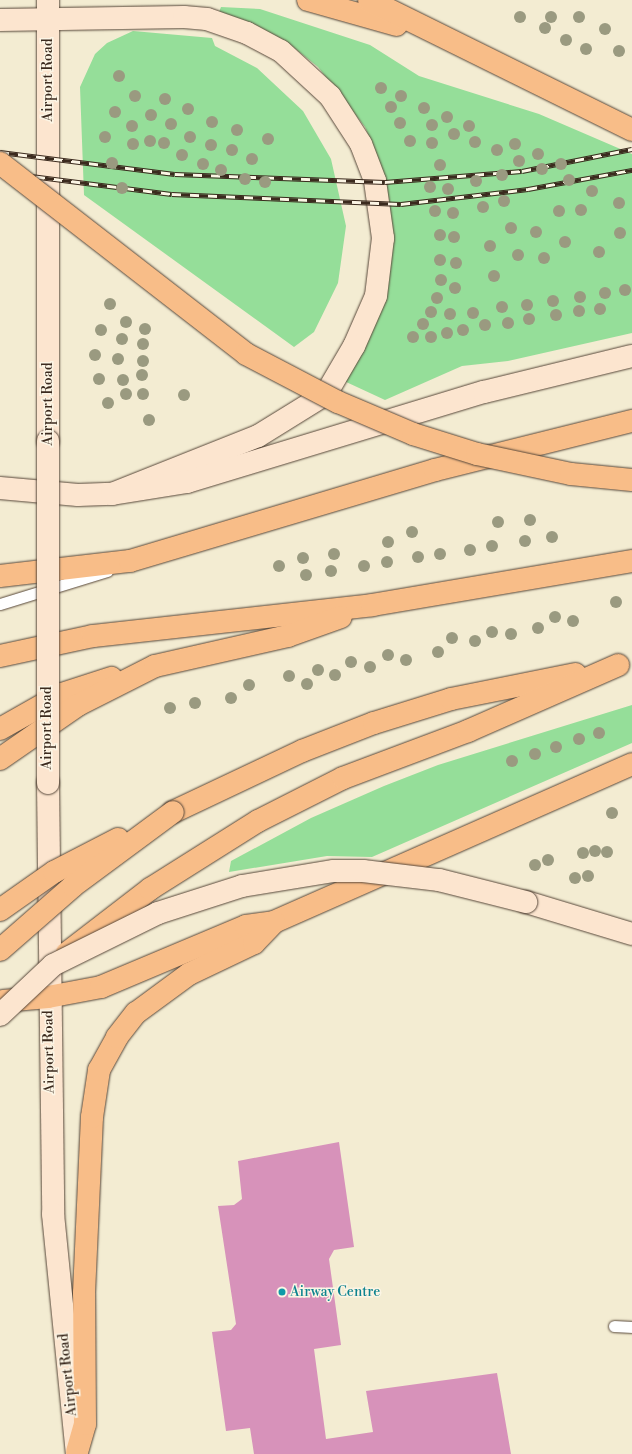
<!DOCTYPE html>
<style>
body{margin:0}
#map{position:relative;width:632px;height:1454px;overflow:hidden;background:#f3ecd2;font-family:"Libre Bodoni",serif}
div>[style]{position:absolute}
.green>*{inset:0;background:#95de99}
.building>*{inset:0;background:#d792ba}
.roads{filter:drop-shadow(0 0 1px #574739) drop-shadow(0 0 1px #574739)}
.lane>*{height:11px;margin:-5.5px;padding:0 5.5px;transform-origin:5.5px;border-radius:5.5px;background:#fff}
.secondary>*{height:22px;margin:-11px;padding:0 11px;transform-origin:11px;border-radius:11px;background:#fce5cf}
.highway>*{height:22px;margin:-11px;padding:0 11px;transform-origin:11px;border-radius:11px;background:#f8bd88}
.rail>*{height:4.5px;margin-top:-2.25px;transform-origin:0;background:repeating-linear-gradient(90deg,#fcf5e5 0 9px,#3b2a1e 0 18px);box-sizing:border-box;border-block:1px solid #3b2a1e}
.bridges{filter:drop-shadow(0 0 1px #574739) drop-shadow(0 0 1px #574739)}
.secondary-bridge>*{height:22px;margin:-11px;padding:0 11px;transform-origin:11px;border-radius:11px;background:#fce5cf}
.highway-bridge>*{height:22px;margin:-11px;padding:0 11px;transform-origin:11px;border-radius:11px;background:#f8bd88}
.trees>*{width:12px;height:12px;margin:-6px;border-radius:50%;background:#9a9a80}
.dots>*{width:11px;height:11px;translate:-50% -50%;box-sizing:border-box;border:2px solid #fcf5e5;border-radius:50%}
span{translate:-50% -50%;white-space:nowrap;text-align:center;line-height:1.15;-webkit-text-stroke:3px #fcf5e5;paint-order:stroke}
.street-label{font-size:14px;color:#3b2a1e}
.culture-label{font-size:14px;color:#0d838f}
.left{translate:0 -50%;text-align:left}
</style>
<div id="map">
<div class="green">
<i style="clip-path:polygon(221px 7px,260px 9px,370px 45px,419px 76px,539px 114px,632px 154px,632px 333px,508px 361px,462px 366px,385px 400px,344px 381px,392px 238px,389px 200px,380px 163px,365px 127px,318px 67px,288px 43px,219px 12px)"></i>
<i style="clip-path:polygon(133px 31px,212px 38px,215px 46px,257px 68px,303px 111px,331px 159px,346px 226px,338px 283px,314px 332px,294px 347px,84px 195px,80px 87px,95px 54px,107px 43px)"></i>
<i style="clip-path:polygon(632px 705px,632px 743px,372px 857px,327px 856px,229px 872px,231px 861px,311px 818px,384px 786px,438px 765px)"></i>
</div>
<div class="building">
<i style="clip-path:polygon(339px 1142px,354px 1247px,334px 1250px,329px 1259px,341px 1345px,314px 1349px,326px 1439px,373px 1432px,366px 1391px,497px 1373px,511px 1454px,254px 1454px,250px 1428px,226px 1431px,212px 1332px,231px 1330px,236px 1324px,218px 1206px,234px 1205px,242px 1199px,238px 1161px)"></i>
</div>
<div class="roads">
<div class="lane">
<i style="left:0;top:604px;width:112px;rotate:-17.1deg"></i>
<i style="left:614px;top:1326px;width:18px;rotate:3deg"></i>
</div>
<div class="secondary">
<i style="left:0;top:20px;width:184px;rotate:-0.9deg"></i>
<i style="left:184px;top:17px;width:23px;rotate:5deg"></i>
<i style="left:207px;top:19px;width:42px;rotate:19.3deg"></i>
<i style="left:247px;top:33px;width:38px;rotate:28deg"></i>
<i style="left:281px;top:51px;width:67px;rotate:42.6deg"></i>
<i style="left:330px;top:96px;width:57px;rotate:57.1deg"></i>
<i style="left:361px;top:144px;width:40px;rotate:69deg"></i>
<i style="left:375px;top:181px;width:58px;rotate:82deg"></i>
<i style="left:383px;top:238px;width:58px;rotate:96.9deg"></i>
<i style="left:376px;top:296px;width:55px;rotate:113.7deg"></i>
<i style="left:354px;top:346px;width:56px;rotate:120.3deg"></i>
<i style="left:326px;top:394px;width:80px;rotate:148.3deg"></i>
<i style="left:258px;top:436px;width:157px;rotate:158.3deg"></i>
<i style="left:48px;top:441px;width:441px;rotate:-90deg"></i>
<i style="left:0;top:488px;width:78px;rotate:5.1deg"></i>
<i style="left:78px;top:495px;width:34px;rotate:-2deg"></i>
<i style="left:112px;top:494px;width:76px;rotate:-9.1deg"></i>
<i style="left:187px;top:482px;width:310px;rotate:-16.9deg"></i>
<i style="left:484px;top:392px;width:152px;rotate:-13.7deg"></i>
<i style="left:48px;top:783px;width:431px;rotate:89.3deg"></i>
<i style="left:53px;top:1214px;width:240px;rotate:84.3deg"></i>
<i style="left:526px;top:902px;width:111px;rotate:16.8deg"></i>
</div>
<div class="highway">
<i style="left:308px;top:0;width:92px;rotate:15.7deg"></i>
<i style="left:369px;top:0;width:293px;rotate:26.3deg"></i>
<i style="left:0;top:576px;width:131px;rotate:-6.6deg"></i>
<i style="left:130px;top:561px;width:318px;rotate:-16.6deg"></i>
<i style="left:435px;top:470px;width:203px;rotate:-14deg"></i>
<i style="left:0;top:656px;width:95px;rotate:-12.1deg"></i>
<i style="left:93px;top:636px;width:281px;rotate:-6.3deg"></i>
<i style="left:372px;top:605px;width:264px;rotate:-9.6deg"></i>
<i style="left:0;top:729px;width:71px;rotate:-29.4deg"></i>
<i style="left:62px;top:694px;width:52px;rotate:-18.1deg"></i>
<i style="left:0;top:759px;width:95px;rotate:-34.7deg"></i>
<i style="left:78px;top:705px;width:86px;rotate:-26.9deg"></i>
<i style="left:155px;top:666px;width:136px;rotate:-12.7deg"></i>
<i style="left:288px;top:636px;width:56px;rotate:-19.7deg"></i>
<i style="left:173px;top:812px;width:143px;rotate:-25.3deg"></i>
<i style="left:302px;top:751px;width:77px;rotate:-21.3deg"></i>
<i style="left:374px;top:723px;width:81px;rotate:-17.3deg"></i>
<i style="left:451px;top:699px;width:127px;rotate:-11.3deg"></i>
<i style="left:67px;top:953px;width:105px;rotate:-37.6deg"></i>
<i style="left:150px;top:889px;width:128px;rotate:-32.2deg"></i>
<i style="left:258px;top:821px;width:95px;rotate:-26.8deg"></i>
<i style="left:343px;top:778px;width:134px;rotate:-20.6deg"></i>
<i style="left:468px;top:731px;width:164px;rotate:-23.7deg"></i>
<i style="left:3px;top:1001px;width:45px;rotate:-5.1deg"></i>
<i style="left:48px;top:997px;width:54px;rotate:-10.7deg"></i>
<i style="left:101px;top:987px;width:157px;rotate:-22.8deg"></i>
<i style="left:246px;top:926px;width:28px;rotate:-8deg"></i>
<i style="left:274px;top:922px;width:391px;rotate:-23.8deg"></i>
<i style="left:77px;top:1452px;width:29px;rotate:-74deg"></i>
<i style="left:85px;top:1424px;width:131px;rotate:-90.4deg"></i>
<i style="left:84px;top:1293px;width:176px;rotate:-87.4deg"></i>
<i style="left:92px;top:1117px;width:48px;rotate:-81.5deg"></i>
<i style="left:99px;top:1070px;width:38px;rotate:-61deg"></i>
<i style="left:117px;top:1037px;width:31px;rotate:-52deg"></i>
<i style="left:136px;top:1013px;width:66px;rotate:-36.3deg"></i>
<i style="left:189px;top:974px;width:72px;rotate:-25.5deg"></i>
<i style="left:254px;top:943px;width:29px;rotate:-46deg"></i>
</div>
</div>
<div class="rail">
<i style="left:0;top:152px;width:176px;rotate:7.2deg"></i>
<i style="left:175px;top:174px;width:210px;rotate:2.2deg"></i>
<i style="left:385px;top:182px;width:137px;rotate:-4.6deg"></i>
<i style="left:522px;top:171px;width:112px;rotate:-11.3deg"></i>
<i style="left:0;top:172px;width:173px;rotate:7.3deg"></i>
<i style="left:172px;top:194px;width:229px;rotate:2.5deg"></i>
<i style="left:401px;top:204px;width:128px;rotate:-6.7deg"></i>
<i style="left:528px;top:189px;width:106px;rotate:-10.4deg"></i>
</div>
<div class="bridges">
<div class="secondary-bridge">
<i style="left:48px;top:441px;width:342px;rotate:90deg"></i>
<i style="left:0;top:1015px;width:73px;rotate:-43.3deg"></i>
<i style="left:53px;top:965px;width:117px;rotate:-26.3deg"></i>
<i style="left:158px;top:913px;width:88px;rotate:-17.8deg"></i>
<i style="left:242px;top:886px;width:93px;rotate:-9.3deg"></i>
<i style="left:334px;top:871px;width:29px"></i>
<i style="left:363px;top:871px;width:77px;rotate:6.8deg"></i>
<i style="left:439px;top:880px;width:90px;rotate:14.2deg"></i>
</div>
<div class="highway-bridge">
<i style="left:0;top:163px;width:311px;rotate:37.8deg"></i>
<i style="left:246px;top:354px;width:104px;rotate:27.6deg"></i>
<i style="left:338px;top:402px;width:82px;rotate:23.1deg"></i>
<i style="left:413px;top:434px;width:67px;rotate:17.4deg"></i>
<i style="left:477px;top:454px;width:96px;rotate:12deg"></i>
<i style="left:571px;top:474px;width:61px;rotate:5.6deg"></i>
<i style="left:0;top:910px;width:66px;rotate:-35.1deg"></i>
<i style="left:54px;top:872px;width:72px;rotate:-27.3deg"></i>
<i style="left:0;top:950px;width:97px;rotate:-41.2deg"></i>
<i style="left:73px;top:886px;width:124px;rotate:-36.5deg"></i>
</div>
</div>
<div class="trees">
<i style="left:520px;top:17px"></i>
<i style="left:551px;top:17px"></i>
<i style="left:579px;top:17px"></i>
<i style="left:545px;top:28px"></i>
<i style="left:605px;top:29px"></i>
<i style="left:566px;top:40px"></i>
<i style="left:586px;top:49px"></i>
<i style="left:619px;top:51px"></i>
<i style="left:119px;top:76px"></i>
<i style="left:381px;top:88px"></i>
<i style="left:135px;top:96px"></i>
<i style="left:401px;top:96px"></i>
<i style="left:165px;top:99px"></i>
<i style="left:391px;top:107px"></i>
<i style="left:424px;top:108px"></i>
<i style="left:188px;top:109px"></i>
<i style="left:115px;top:112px"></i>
<i style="left:151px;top:115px"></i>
<i style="left:447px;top:117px"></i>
<i style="left:212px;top:122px"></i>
<i style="left:400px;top:123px"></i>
<i style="left:171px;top:124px"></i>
<i style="left:432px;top:125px"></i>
<i style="left:132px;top:126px"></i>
<i style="left:469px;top:126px"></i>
<i style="left:237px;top:130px"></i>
<i style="left:454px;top:134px"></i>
<i style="left:105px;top:137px"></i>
<i style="left:190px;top:137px"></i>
<i style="left:268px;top:139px"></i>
<i style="left:150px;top:141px"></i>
<i style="left:410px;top:141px"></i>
<i style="left:475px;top:142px"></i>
<i style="left:164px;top:143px"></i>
<i style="left:432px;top:143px"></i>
<i style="left:133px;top:144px"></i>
<i style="left:515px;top:144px"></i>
<i style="left:211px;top:145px"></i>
<i style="left:232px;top:150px"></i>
<i style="left:497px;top:150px"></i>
<i style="left:538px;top:154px"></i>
<i style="left:182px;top:155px"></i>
<i style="left:252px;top:159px"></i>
<i style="left:519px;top:161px"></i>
<i style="left:112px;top:163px"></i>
<i style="left:203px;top:164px"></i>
<i style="left:561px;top:164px"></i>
<i style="left:440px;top:165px"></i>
<i style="left:542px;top:169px"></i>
<i style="left:221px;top:170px"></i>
<i style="left:502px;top:175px"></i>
<i style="left:245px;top:179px"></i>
<i style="left:569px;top:180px"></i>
<i style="left:476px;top:181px"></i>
<i style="left:265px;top:182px"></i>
<i style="left:430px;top:187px"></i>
<i style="left:122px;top:188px"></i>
<i style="left:448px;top:189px"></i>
<i style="left:592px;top:191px"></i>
<i style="left:504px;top:201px"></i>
<i style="left:619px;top:203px"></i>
<i style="left:483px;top:207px"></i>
<i style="left:581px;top:210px"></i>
<i style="left:435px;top:211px"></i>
<i style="left:559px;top:211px"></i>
<i style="left:453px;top:213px"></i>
<i style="left:511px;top:228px"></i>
<i style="left:536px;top:232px"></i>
<i style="left:620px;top:233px"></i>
<i style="left:440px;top:235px"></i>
<i style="left:454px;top:237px"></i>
<i style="left:565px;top:242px"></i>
<i style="left:490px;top:246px"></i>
<i style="left:599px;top:252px"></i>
<i style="left:518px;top:255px"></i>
<i style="left:544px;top:258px"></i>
<i style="left:440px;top:260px"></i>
<i style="left:456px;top:263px"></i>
<i style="left:494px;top:276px"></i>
<i style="left:441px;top:280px"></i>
<i style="left:455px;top:288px"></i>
<i style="left:625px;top:290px"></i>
<i style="left:605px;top:293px"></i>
<i style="left:580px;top:297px"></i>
<i style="left:437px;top:298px"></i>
<i style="left:553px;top:301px"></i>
<i style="left:110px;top:304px"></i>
<i style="left:527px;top:305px"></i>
<i style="left:502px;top:307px"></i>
<i style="left:600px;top:309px"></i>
<i style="left:579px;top:311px"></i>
<i style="left:431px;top:312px"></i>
<i style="left:473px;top:313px"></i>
<i style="left:450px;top:314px"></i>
<i style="left:556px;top:315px"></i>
<i style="left:529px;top:319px"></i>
<i style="left:126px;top:322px"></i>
<i style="left:508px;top:323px"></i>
<i style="left:423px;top:324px"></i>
<i style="left:485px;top:325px"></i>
<i style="left:145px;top:329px"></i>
<i style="left:101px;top:330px"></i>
<i style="left:463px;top:330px"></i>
<i style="left:447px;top:333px"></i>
<i style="left:413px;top:337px"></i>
<i style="left:431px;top:337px"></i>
<i style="left:122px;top:339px"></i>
<i style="left:143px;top:344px"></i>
<i style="left:95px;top:355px"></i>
<i style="left:118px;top:359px"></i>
<i style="left:143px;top:361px"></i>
<i style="left:142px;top:375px"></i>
<i style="left:99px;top:379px"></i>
<i style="left:123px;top:380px"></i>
<i style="left:126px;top:394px"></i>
<i style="left:143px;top:394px"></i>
<i style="left:184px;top:395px"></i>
<i style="left:108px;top:403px"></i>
<i style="left:149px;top:420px"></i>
<i style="left:530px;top:520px"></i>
<i style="left:498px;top:522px"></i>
<i style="left:412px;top:532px"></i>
<i style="left:552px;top:537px"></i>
<i style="left:525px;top:541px"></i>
<i style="left:388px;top:542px"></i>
<i style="left:492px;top:546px"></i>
<i style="left:470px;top:550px"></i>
<i style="left:334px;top:554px"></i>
<i style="left:440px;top:554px"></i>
<i style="left:418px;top:557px"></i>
<i style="left:303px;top:558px"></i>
<i style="left:387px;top:562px"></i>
<i style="left:279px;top:566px"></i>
<i style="left:364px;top:566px"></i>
<i style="left:331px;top:571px"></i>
<i style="left:306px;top:575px"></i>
<i style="left:616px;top:602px"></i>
<i style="left:555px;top:617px"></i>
<i style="left:573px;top:621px"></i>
<i style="left:538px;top:628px"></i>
<i style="left:492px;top:632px"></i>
<i style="left:511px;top:634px"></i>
<i style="left:452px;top:638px"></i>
<i style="left:475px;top:641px"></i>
<i style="left:438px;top:652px"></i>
<i style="left:388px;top:655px"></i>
<i style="left:406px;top:660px"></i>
<i style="left:351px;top:662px"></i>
<i style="left:370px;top:667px"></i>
<i style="left:318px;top:670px"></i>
<i style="left:335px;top:675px"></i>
<i style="left:289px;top:676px"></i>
<i style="left:307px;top:684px"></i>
<i style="left:249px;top:685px"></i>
<i style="left:231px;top:698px"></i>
<i style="left:195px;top:703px"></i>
<i style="left:170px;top:708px"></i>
<i style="left:599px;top:733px"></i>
<i style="left:579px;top:739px"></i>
<i style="left:556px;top:747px"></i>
<i style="left:535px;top:754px"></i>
<i style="left:512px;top:761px"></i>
<i style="left:612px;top:813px"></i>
<i style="left:595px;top:851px"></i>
<i style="left:607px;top:852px"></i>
<i style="left:583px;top:853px"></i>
<i style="left:548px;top:860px"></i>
<i style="left:535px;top:865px"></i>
<i style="left:588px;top:876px"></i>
<i style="left:575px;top:878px"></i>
</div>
<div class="dots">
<i style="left:282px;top:1292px;background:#0f9aa8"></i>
</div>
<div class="street-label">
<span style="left:48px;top:80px;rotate:-90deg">Airport Road</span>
<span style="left:48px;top:404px;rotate:-90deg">Airport Road</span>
<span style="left:47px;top:728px;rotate:-90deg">Airport Road</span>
<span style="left:49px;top:1052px;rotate:-91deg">Airport Road</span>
<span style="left:68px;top:1375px;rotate:-96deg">Airport Road</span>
</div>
<div class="culture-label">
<span class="left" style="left:290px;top:1292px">Airway Centre</span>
</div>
</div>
